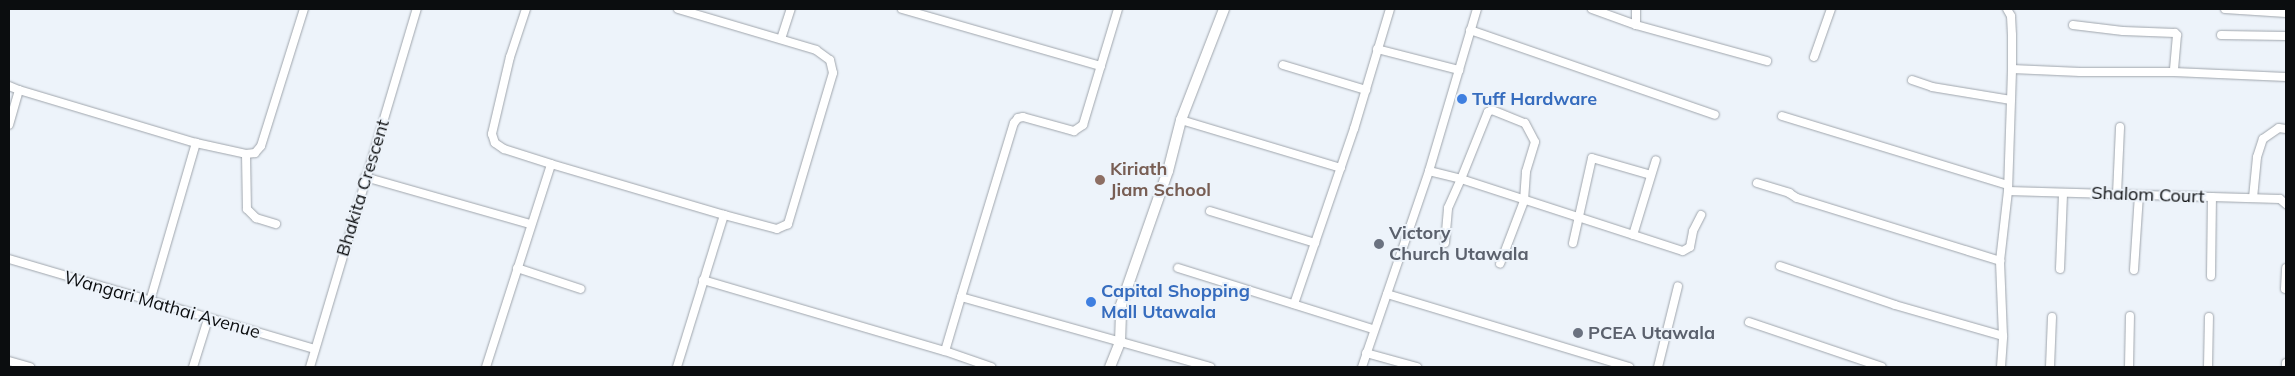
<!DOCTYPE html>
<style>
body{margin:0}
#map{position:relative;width:2295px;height:376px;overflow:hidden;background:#edf3fa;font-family:Mulish,sans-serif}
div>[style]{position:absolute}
.roads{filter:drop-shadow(0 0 1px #9fa5ac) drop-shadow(0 0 1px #9fa5ac)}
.minor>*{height:8px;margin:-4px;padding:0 4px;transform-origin:4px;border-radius:4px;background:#fff}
.tertiary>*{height:10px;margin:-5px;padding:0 5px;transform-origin:5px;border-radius:5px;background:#fff}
.dots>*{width:14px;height:14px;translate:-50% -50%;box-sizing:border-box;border:2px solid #edf3fa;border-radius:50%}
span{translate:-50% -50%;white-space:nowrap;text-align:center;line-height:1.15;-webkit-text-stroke:4px #edf3fa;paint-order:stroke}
.shop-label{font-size:18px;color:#366cbe;font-weight:700}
.left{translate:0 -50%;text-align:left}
.education-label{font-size:18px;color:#785e54;font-weight:700}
.street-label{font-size:18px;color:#0b0d0f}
.worship-label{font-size:18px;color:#5b616d;font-weight:700}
.frame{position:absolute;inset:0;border:10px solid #0b0d0f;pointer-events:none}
</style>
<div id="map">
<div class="roads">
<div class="minor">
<i style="left:526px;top:9px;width:51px;rotate:108.4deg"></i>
<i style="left:510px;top:57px;width:79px;rotate:103.2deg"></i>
<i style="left:492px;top:134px;width:9px;rotate:72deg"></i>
<i style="left:495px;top:143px;width:11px;rotate:34deg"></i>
<i style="left:504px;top:149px;width:49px;rotate:17.7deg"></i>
<i style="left:551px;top:164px;width:180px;rotate:16.4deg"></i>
<i style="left:724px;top:215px;width:159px;rotate:107.2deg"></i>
<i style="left:678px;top:9px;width:144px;rotate:16.5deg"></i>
<i style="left:816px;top:50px;width:17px;rotate:36deg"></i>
<i style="left:830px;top:60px;width:13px;rotate:77deg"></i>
<i style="left:833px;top:73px;width:158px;rotate:106.6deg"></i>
<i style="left:788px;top:224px;width:12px;rotate:156deg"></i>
<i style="left:777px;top:229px;width:55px;rotate:-165.2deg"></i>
<i style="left:902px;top:9px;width:207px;rotate:16deg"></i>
<i style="left:1592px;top:9px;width:47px;rotate:20deg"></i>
<i style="left:1636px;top:25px;width:136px;rotate:15.4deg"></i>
<i style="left:1636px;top:9px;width:16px;rotate:90deg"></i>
<i style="left:2225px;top:9px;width:61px;rotate:3.8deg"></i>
<i style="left:2073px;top:25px;width:50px;rotate:6.8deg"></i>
<i style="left:2123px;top:31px;width:52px;rotate:2.2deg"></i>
<i style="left:2175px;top:33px;width:3px;rotate:45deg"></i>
<i style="left:2177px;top:35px;width:37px;rotate:95deg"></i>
<i style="left:1470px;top:30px;width:259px;rotate:19.1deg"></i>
<i style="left:2221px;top:35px;width:65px;rotate:0.9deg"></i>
<i style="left:781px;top:39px;width:32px;rotate:-72deg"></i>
<i style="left:1377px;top:49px;width:85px;rotate:14.4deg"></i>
<i style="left:1814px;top:57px;width:51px;rotate:-70.5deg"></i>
<i style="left:1283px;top:65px;width:87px;rotate:16.8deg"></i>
<i style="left:2012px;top:69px;width:68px;rotate:2.5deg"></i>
<i style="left:2080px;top:72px;width:94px"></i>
<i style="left:2174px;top:72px;width:112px;rotate:2.6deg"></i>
<i style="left:1912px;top:80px;width:21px;rotate:19deg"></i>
<i style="left:1932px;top:87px;width:80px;rotate:9.3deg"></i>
<i style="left:9px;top:86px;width:11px;rotate:22deg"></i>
<i style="left:19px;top:90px;width:36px;rotate:106deg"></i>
<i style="left:19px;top:90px;width:185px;rotate:16.7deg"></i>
<i style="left:196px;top:143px;width:51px;rotate:12.4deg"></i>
<i style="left:246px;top:154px;width:9px;rotate:-6deg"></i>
<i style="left:255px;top:153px;width:9px;rotate:-49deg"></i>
<i style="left:261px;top:146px;width:144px;rotate:-72.6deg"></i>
<i style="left:1782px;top:116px;width:236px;rotate:17deg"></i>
<i style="left:1181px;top:120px;width:167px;rotate:16.7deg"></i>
<i style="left:246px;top:154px;width:55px;rotate:89deg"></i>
<i style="left:247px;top:209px;width:13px;rotate:45deg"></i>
<i style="left:256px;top:218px;width:21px;rotate:17deg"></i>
<i style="left:1429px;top:171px;width:33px;rotate:14deg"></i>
<i style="left:1461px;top:179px;width:233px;rotate:18deg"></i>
<i style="left:1683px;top:251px;width:8px;rotate:-30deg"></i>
<i style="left:1690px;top:247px;width:16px;rotate:-79deg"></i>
<i style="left:1693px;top:231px;width:18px;rotate:-63deg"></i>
<i style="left:365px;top:177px;width:172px;rotate:15.9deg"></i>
<i style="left:1757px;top:183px;width:34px;rotate:17deg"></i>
<i style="left:1789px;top:193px;width:9px;rotate:32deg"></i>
<i style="left:1797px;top:198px;width:213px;rotate:17.2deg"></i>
<i style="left:2008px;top:191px;width:272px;rotate:1.7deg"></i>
<i style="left:2280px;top:199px;width:8px;rotate:40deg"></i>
<i style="left:2117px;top:194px;width:67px;rotate:-87.4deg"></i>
<i style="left:2253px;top:198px;width:41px;rotate:-84.4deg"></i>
<i style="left:2257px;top:157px;width:19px;rotate:-72deg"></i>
<i style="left:2263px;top:139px;width:19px;rotate:-35deg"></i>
<i style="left:2279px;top:128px;width:7px;rotate:8deg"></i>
<i style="left:1210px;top:211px;width:110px;rotate:16.9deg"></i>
<i style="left:1633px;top:235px;width:78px;rotate:-73deg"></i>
<i style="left:1445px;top:243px;width:35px;rotate:-85deg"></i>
<i style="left:1448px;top:208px;width:32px;rotate:-66deg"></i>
<i style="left:1461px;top:179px;width:72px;rotate:-68.1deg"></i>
<i style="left:1488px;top:112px;width:4px;rotate:-27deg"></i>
<i style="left:1492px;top:110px;width:35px;rotate:22deg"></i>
<i style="left:1525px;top:123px;width:21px;rotate:62deg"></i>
<i style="left:1535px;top:142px;width:31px;rotate:107deg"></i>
<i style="left:1526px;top:172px;width:29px;rotate:94deg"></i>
<i style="left:1524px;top:201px;width:67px;rotate:110.9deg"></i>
<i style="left:1573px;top:243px;width:87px;rotate:-77.4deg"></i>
<i style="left:1592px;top:158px;width:61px;rotate:16.1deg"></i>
<i style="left:9px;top:259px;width:319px;rotate:16.4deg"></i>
<i style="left:1780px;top:266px;width:121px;rotate:18.7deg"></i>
<i style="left:1895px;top:305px;width:112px;rotate:16deg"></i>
<i style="left:517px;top:268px;width:67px;rotate:18.2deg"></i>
<i style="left:1178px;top:268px;width:204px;rotate:17.4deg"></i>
<i style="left:2060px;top:269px;width:76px;rotate:-87.7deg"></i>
<i style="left:2134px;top:270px;width:75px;rotate:-86.2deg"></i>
<i style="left:2211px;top:276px;width:79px;rotate:-89.3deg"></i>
<i style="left:703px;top:280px;width:252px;rotate:16.4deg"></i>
<i style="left:945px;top:351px;width:56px;rotate:-73.5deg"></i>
<i style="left:961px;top:297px;width:259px;rotate:15.7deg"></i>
<i style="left:2285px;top:289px;width:21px;rotate:-87deg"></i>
<i style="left:1387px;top:294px;width:253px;rotate:16.8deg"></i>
<i style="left:961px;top:297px;width:182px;rotate:-73.1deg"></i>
<i style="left:1014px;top:123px;width:6px;rotate:-51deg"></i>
<i style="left:1018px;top:118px;width:5px;rotate:-11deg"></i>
<i style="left:1023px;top:117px;width:53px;rotate:15.4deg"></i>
<i style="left:1074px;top:131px;width:11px;rotate:-34deg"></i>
<i style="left:1083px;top:125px;width:121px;rotate:-73.2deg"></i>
<i style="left:150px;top:301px;width:165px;rotate:-73.8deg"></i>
<i style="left:1294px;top:304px;width:185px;rotate:-71.1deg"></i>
<i style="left:1354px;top:129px;width:125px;rotate:-73.3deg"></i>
<i style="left:1749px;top:322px;width:140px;rotate:18.7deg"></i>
<i style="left:945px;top:351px;width:49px;rotate:19.2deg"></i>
<i style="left:1366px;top:353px;width:53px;rotate:15.4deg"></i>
<i style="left:9px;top:361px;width:22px;rotate:16deg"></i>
<i style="left:193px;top:367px;width:50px;rotate:-72.6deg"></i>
<i style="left:310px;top:367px;width:374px;rotate:-73.4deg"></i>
<i style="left:486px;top:367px;width:213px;rotate:-72.2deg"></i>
<i style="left:1362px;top:367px;width:207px;rotate:-71.1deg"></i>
<i style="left:1429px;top:171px;width:169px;rotate:-73.5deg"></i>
<i style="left:1658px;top:367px;width:83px;rotate:-76.1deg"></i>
<i style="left:2001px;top:367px;width:31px;rotate:-86deg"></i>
<i style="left:2003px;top:336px;width:75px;rotate:-92.3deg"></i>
<i style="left:2000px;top:261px;width:70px;rotate:-83.5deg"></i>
<i style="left:2008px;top:191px;width:122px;rotate:-88.1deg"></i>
<i style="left:2012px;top:69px;width:34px;rotate:-90deg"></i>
<i style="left:2012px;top:35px;width:19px;rotate:-93deg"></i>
<i style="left:2011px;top:16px;width:8px;rotate:-120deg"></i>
<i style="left:2050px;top:367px;width:50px;rotate:-87.7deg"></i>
<i style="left:2129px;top:367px;width:51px;rotate:-88.9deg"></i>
<i style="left:2208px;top:367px;width:50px;rotate:-88.9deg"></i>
<i style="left:2286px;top:367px;width:4px;rotate:-90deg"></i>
</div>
<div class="tertiary">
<i style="left:1110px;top:367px;width:27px;rotate:-68deg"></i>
<i style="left:1120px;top:342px;width:37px;rotate:-88deg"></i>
<i style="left:1121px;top:305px;width:142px;rotate:-70.7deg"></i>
<i style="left:1168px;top:171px;width:53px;rotate:-75.7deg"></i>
<i style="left:1181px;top:120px;width:119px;rotate:-68.8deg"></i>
</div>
</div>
<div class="dots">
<i style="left:1462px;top:99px;background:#3f7fe0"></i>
<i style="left:1100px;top:180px;background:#8d6e63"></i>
<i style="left:1379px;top:244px;background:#6b7280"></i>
<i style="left:1091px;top:302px;background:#3f7fe0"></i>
<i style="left:1578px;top:333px;background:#6b7280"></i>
</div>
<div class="shop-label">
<span class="left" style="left:1472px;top:99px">Tuff Hardware</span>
<span class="left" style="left:1101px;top:302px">Capital Shopping<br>Mall Utawala</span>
</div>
<div class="education-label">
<span class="left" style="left:1110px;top:180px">Kiriath<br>Jiam School</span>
</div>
<div class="street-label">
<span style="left:363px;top:188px;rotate:-73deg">Bhakita Crescent</span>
<span style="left:2148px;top:195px;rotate:2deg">Shalom Court</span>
<span style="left:162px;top:305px;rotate:16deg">Wangari Mathai Avenue</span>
</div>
<div class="worship-label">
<span class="left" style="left:1389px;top:244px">Victory<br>Church Utawala</span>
<span class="left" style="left:1588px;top:333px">PCEA Utawala</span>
</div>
<div class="frame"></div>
</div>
